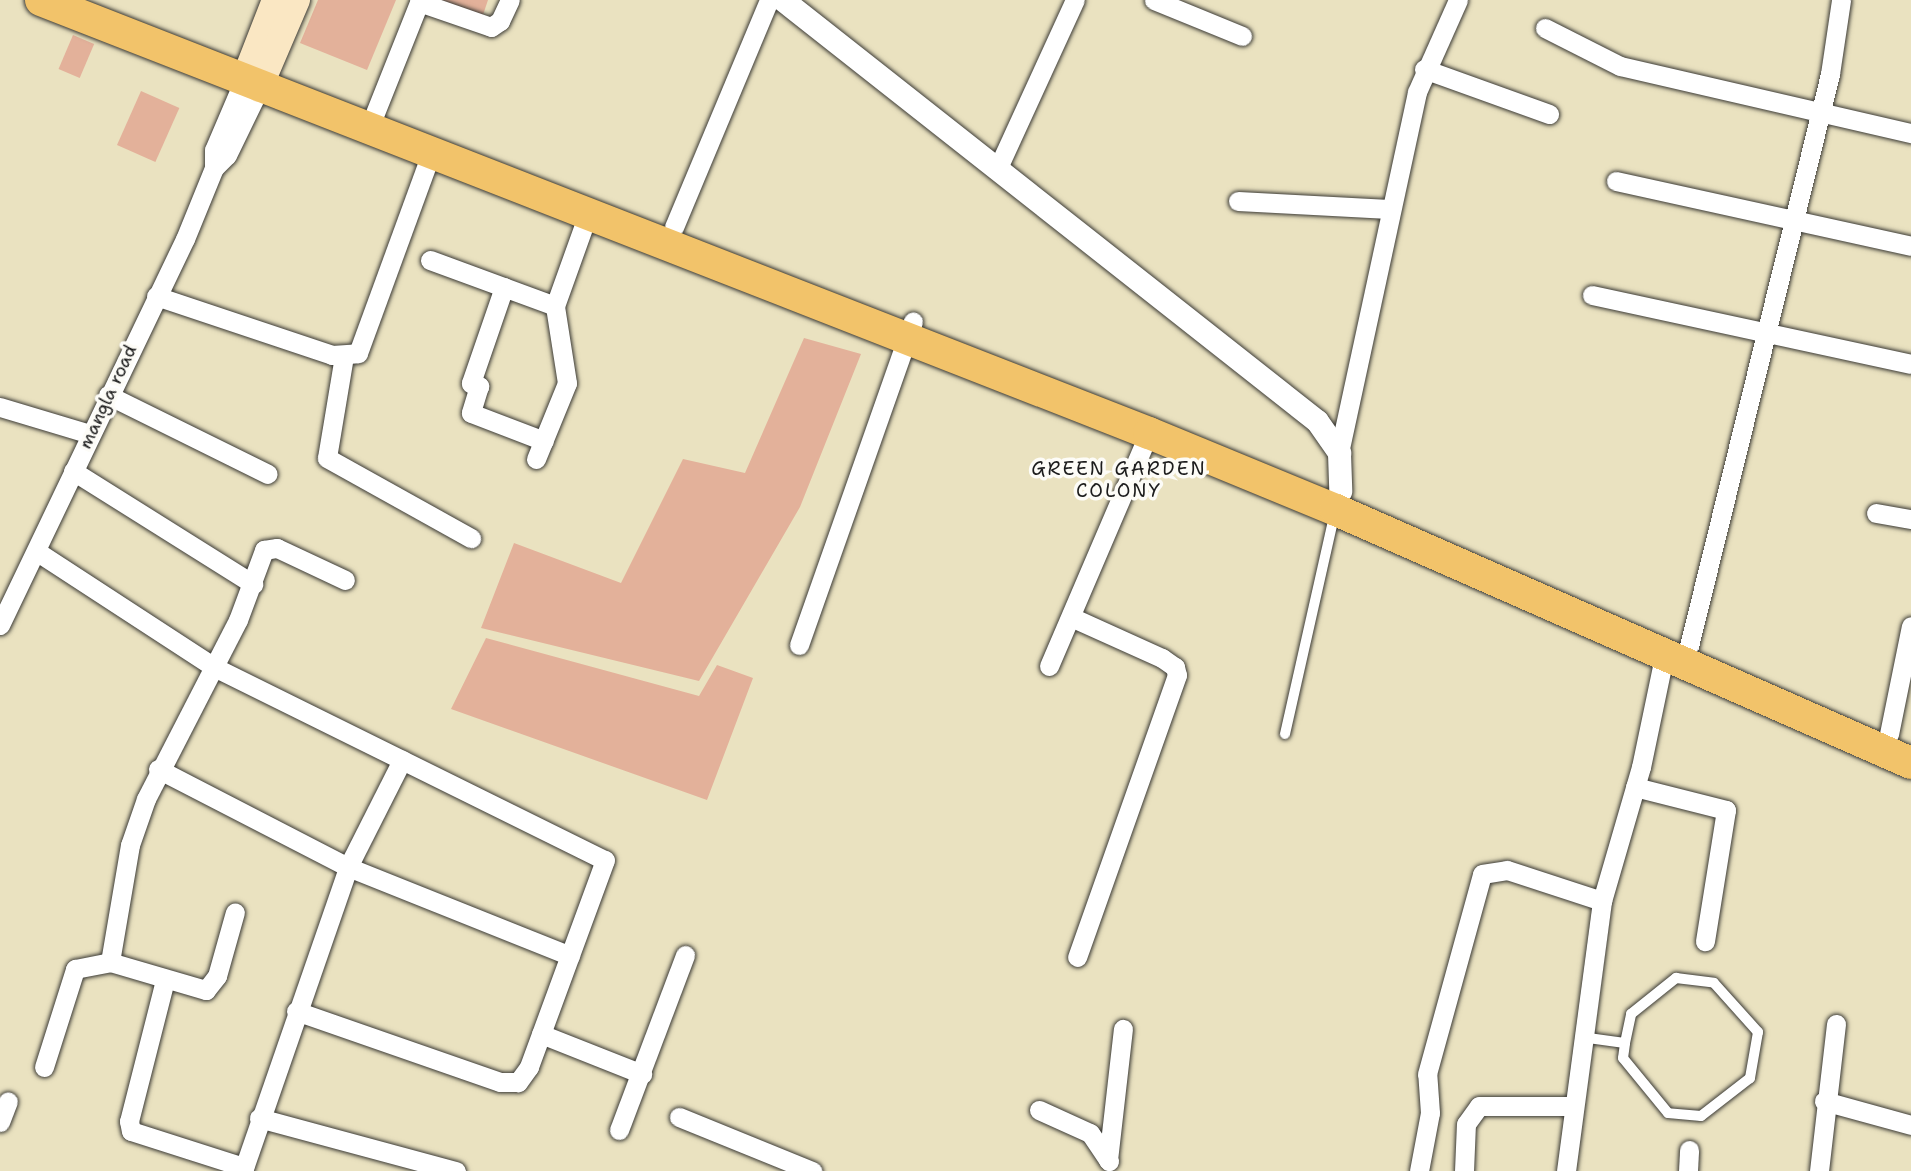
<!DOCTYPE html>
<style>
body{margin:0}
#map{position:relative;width:1911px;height:1171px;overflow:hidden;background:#eae2c0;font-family:"Shantell Sans",sans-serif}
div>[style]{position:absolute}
.building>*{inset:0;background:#e3b19a;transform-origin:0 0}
.roads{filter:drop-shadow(0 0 2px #3b3a35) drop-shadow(0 0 2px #3b3a35)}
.service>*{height:10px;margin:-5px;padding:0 5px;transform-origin:5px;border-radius:5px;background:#fff}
.minor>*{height:19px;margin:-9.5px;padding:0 9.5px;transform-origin:9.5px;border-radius:9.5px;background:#fff}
.tertiary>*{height:23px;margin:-11.5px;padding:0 11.5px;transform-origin:11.5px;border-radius:11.5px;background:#fff}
.secondary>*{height:26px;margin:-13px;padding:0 13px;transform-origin:13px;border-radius:13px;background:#fae7c3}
.trunk>*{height:32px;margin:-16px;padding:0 16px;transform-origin:16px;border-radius:16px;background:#f2c36a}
span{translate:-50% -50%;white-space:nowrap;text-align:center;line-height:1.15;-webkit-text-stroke:7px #fdfcf7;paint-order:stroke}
.street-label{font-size:18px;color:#1c1c1c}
.neighbourhood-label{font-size:19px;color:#1c1c1c;letter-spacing:2px}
</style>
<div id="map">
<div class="building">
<i style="clip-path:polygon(318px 0,396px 0,367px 70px,300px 43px)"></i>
<i style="clip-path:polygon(430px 0,488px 0,482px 18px)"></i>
<i style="left:73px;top:35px;width:23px;height:37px;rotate:23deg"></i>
<i style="left:141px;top:91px;width:42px;height:59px;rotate:24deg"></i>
<i style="clip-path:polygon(804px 338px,861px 354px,800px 507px,699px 681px,481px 628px,514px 543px,621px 583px,683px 459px,745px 473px)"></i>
<i style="clip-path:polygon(486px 638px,699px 696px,717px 665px,753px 678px,707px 800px,451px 709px)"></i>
</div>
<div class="roads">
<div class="service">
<i style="left:1285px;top:734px;width:228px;rotate:-77.3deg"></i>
<i style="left:1581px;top:1037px;width:44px;rotate:7.8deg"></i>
<i style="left:1625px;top:1043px;width:30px;rotate:-78deg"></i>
<i style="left:1631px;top:1014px;width:58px;rotate:-38.7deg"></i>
<i style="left:1676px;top:978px;width:38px;rotate:7deg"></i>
<i style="left:1714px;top:983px;width:66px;rotate:48.1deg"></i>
<i style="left:1758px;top:1032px;width:47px;rotate:99.9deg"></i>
<i style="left:1750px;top:1078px;width:62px;rotate:142.2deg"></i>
<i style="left:1701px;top:1116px;width:33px;rotate:-175deg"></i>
<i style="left:1668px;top:1113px;width:71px;rotate:-129.3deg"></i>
<i style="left:1623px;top:1058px;width:15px;rotate:-82deg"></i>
</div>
<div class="minor">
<i style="left:1154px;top:0;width:95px;rotate:22.2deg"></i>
<i style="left:419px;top:2px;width:76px;rotate:19.1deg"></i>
<i style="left:491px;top:27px;width:11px;rotate:-34deg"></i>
<i style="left:500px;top:21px;width:23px;rotate:-65deg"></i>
<i style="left:1545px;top:28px;width:84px;rotate:26.9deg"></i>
<i style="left:1620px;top:66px;width:299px;rotate:13deg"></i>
<i style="left:1424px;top:69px;width:133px;rotate:19.8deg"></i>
<i style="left:375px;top:113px;width:122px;rotate:-68.3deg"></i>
<i style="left:214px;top:168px;width:18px;rotate:-90deg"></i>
<i style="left:214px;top:150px;width:74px;rotate:-66.9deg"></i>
<i style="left:997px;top:170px;width:187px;rotate:-65.4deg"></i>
<i style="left:1616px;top:181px;width:302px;rotate:12.4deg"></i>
<i style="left:1238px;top:201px;width:151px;rotate:3deg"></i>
<i style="left:674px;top:227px;width:246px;rotate:-67.3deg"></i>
<i style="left:430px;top:260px;width:133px;rotate:20.2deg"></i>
<i style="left:504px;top:287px;width:102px;rotate:109deg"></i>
<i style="left:471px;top:383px;width:9px;rotate:21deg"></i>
<i style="left:479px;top:386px;width:28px;rotate:107deg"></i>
<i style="left:471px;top:413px;width:78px;rotate:21deg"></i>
<i style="left:1592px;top:295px;width:326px;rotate:12.2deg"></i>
<i style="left:156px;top:296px;width:186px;rotate:18.5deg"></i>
<i style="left:332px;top:355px;width:26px;rotate:-4deg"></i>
<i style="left:358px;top:353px;width:213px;rotate:-69.9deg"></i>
<i style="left:344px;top:356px;width:103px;rotate:99.5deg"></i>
<i style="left:327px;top:458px;width:165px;rotate:29.1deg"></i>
<i style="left:108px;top:395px;width:178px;rotate:26.3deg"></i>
<i style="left:0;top:407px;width:94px;rotate:16.7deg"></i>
<i style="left:1339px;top:453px;width:369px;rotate:-77.8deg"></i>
<i style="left:1417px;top:92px;width:101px;rotate:-66deg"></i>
<i style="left:536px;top:459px;width:82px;rotate:-67.8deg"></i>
<i style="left:567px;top:383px;width:78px;rotate:-98.9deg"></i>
<i style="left:555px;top:306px;width:98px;rotate:-70.3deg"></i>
<i style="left:73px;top:471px;width:213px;rotate:32.1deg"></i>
<i style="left:1876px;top:513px;width:36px;rotate:10deg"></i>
<i style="left:36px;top:551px;width:212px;rotate:33.1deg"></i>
<i style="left:214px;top:667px;width:436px;rotate:26.3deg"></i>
<i style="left:605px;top:860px;width:221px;rotate:110.2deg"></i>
<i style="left:529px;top:1067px;width:19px;rotate:126deg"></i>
<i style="left:518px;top:1082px;width:18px;rotate:180deg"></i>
<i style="left:500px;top:1082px;width:216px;rotate:-160.8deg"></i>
<i style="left:1071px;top:617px;width:100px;rotate:24.3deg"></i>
<i style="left:1162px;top:658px;width:16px;rotate:35deg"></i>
<i style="left:1175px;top:667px;width:8px;rotate:76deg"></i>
<i style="left:1177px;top:675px;width:299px;rotate:109.5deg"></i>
<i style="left:0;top:625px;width:428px;rotate:-64.4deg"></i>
<i style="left:185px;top:239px;width:77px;rotate:-67.8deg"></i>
<i style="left:214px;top:168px;width:18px;rotate:-45deg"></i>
<i style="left:227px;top:155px;width:73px;rotate:-64.1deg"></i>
<i style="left:799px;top:645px;width:343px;rotate:-70.6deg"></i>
<i style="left:1689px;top:646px;width:589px;rotate:-76.15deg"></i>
<i style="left:1830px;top:74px;width:75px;rotate:-81.5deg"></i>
<i style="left:1049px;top:666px;width:254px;rotate:-66.8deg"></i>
<i style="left:1889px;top:734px;width:110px;rotate:-78.5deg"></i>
<i style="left:158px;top:769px;width:214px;rotate:27.3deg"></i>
<i style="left:348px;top:867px;width:239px;rotate:21.8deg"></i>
<i style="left:1635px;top:787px;width:94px;rotate:14.2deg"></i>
<i style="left:1726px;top:810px;width:133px;rotate:99.1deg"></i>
<i style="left:110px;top:962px;width:119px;rotate:-80.3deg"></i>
<i style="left:130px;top:845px;width:49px;rotate:-70.8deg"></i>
<i style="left:146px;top:799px;width:201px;rotate:-62.8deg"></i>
<i style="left:238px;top:620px;width:75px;rotate:-69.6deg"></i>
<i style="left:264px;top:550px;width:13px;rotate:-9deg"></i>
<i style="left:277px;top:548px;width:75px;rotate:25.2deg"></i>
<i style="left:165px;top:980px;width:146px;rotate:104.3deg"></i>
<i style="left:129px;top:1121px;width:10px;rotate:79deg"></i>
<i style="left:131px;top:1131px;width:119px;rotate:17.7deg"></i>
<i style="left:541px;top:1034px;width:109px;rotate:21.6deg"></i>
<i style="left:44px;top:1067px;width:103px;rotate:-72.4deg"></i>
<i style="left:75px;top:969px;width:36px;rotate:-11deg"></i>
<i style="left:110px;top:962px;width:100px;rotate:16.3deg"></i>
<i style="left:206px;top:990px;width:18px;rotate:-52deg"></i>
<i style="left:217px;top:976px;width:66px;rotate:-74.3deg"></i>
<i style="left:1824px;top:1101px;width:90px;rotate:15.4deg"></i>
<i style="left:1039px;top:1110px;width:56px;rotate:24.3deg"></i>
<i style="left:1090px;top:1133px;width:34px;rotate:56deg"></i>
<i style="left:679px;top:1117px;width:144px;rotate:22.1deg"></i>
<i style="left:259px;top:1118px;width:204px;rotate:15.1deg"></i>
<i style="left:0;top:1122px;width:22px;rotate:-69deg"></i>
<i style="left:619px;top:1130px;width:187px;rotate:-69.3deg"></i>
<i style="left:1108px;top:1160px;width:132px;rotate:-83.5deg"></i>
<i style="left:243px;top:1171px;width:322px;rotate:-70.9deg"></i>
<i style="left:348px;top:867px;width:120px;rotate:-63.2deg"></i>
<i style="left:1419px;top:1171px;width:59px;rotate:-79.3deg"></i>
<i style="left:1430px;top:1113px;width:39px;rotate:-94deg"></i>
<i style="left:1427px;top:1074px;width:207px;rotate:-74.6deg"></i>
<i style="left:1482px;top:874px;width:25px;rotate:-9deg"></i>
<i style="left:1507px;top:870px;width:100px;rotate:18.1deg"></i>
<i style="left:1464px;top:1171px;width:47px;rotate:-87.6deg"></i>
<i style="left:1466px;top:1124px;width:22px;rotate:-54deg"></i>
<i style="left:1479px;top:1106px;width:93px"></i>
<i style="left:1566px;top:1171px;width:272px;rotate:-82.4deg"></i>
<i style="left:1602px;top:901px;width:140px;rotate:-73.8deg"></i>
<i style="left:1641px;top:767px;width:112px;rotate:-78.2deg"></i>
<i style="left:1688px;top:1171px;width:21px;rotate:-87deg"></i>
<i style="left:1819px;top:1171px;width:148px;rotate:-83.4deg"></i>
</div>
<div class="tertiary">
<i style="left:783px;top:0;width:680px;rotate:38.25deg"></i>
<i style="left:1317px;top:421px;width:39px;rotate:55deg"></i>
<i style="left:1339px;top:453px;width:38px;rotate:88deg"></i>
</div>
<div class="secondary">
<i style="left:243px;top:82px;width:88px;rotate:-68.7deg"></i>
<i style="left:259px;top:89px;width:97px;rotate:-66.9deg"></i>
</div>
<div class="trunk">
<i style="left:41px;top:0;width:1190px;rotate:21.35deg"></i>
<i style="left:1149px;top:433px;width:202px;rotate:22.4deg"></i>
<i style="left:1336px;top:510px;width:628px;rotate:23.75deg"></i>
</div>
</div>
<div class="street-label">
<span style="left:108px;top:397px;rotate:-65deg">mangla road</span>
</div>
<div class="neighbourhood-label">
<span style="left:1119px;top:480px">GREEN GARDEN<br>COLONY</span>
</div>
</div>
